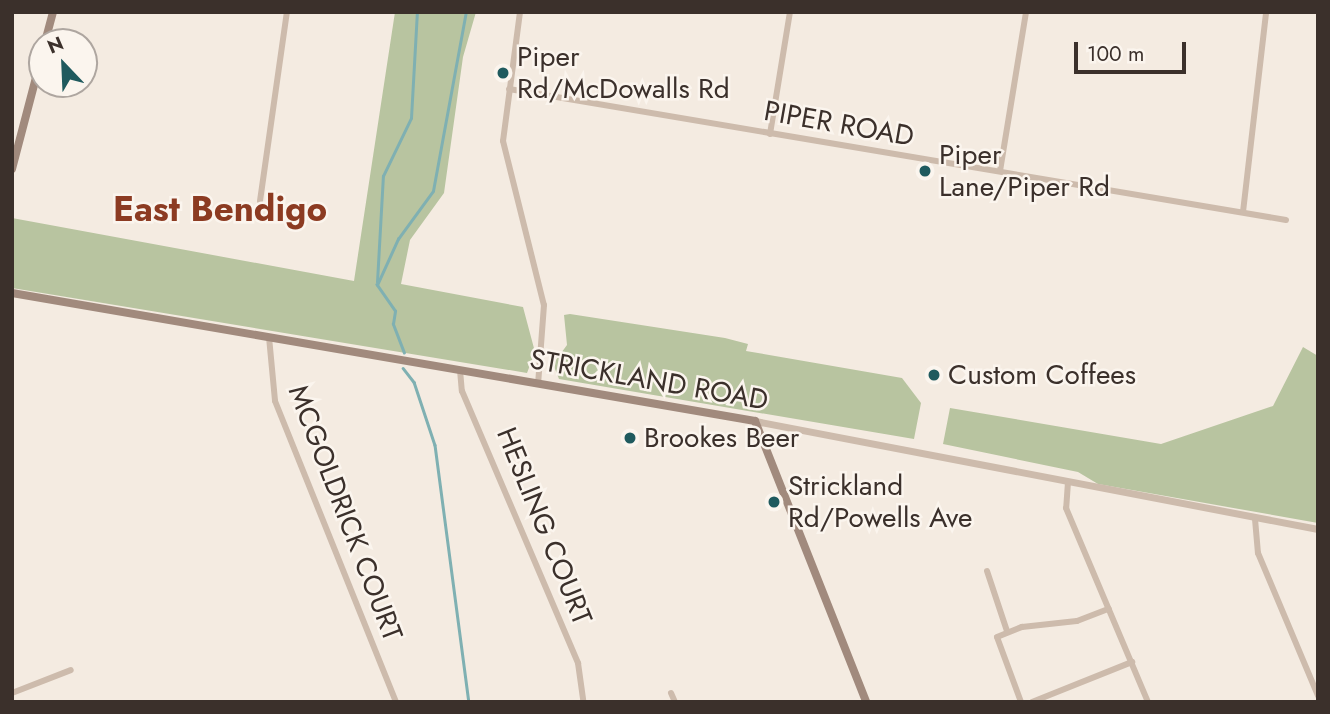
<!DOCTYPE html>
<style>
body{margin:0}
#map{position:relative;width:1330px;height:714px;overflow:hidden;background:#f4ebe1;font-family:Jost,sans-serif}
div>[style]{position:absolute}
.green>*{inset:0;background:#b8c4a0}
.stream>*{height:2.5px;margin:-1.25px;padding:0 1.25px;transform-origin:1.25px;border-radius:1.25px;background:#7fb0b2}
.minor>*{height:6px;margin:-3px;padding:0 3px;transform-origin:3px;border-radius:3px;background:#cdbbac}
.tertiary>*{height:7px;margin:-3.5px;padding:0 3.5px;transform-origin:3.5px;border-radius:3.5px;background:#cdbbac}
.secondary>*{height:8px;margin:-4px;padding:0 4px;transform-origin:4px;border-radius:4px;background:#a18a7d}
.dots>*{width:19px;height:19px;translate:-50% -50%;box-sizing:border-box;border:4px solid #fbf5ee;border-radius:50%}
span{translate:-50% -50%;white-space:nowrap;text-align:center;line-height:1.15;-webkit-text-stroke:5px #fbf5ee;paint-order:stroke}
.poi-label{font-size:28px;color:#3b302b}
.left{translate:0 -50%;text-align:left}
.street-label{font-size:28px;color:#3b302b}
.district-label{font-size:35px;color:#8c3b22;font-weight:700}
.frame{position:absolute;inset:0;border:14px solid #3b302b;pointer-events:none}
.north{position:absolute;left:28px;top:28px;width:70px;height:70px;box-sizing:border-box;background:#fbf5ee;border:2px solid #aea6a0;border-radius:50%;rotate:337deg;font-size:19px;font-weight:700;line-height:28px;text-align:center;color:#3b302b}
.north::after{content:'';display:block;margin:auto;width:24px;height:32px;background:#1f5a5e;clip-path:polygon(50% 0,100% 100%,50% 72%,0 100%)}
.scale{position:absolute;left:1074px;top:42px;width:112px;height:32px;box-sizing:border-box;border:4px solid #3b302b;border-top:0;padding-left:9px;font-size:21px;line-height:24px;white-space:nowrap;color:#3b302b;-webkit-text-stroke:5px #fbf5ee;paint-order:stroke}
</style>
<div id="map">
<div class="green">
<i style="clip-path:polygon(395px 12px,476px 12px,463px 57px,444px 193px,410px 240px,401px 284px,523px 307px,535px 352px,527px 373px,12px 288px,12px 218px,354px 281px)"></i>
<i style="clip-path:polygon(570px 314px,725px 338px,748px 344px,746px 351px,902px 378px,921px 403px,914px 439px,559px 379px,553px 364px,567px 345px,564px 315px)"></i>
<i style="clip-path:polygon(1303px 347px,1318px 356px,1318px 523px,1098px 484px,1078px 472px,943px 444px,950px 408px,1161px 444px,1273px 406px)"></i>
</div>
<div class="stream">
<i style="left:377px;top:282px;width:106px;rotate:-86.8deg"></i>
<i style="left:383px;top:176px;width:64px;rotate:-64.2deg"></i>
<i style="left:411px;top:118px;width:106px;rotate:-86.8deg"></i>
<i style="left:404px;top:353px;width:31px;rotate:-111deg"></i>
<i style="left:393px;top:324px;width:13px;rotate:-81deg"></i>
<i style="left:395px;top:311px;width:32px;rotate:-125deg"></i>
<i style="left:377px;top:285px;width:51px;rotate:-65.5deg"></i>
<i style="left:398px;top:239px;width:59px;rotate:-53.9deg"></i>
<i style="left:433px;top:191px;width:182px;rotate:-79.6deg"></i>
<i style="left:403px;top:368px;width:18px;rotate:52deg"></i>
<i style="left:414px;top:382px;width:66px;rotate:71.6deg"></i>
<i style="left:435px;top:445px;width:259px;rotate:82.5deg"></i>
</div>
<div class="minor">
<i style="left:520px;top:12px;width:130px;rotate:97.5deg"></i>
<i style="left:503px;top:141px;width:169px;rotate:76deg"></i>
<i style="left:544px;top:305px;width:79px;rotate:94.3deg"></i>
<i style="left:509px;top:89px;width:788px;rotate:9.57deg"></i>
<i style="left:770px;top:134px;width:124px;rotate:-80.7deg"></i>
<i style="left:1000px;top:171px;width:161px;rotate:-80.7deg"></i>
<i style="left:260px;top:201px;width:191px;rotate:-81.9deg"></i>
<i style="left:1243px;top:212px;width:201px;rotate:-83.4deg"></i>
<i style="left:269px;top:337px;width:64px;rotate:84.6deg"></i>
<i style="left:275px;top:401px;width:324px;rotate:68.1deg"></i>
<i style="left:460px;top:370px;width:21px;rotate:85deg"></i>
<i style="left:462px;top:391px;width:296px;rotate:66.9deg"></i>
<i style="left:578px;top:663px;width:37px;rotate:82deg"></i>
<i style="left:1068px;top:482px;width:26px;rotate:94deg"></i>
<i style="left:1066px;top:508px;width:211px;rotate:67.1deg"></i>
<i style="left:1255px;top:519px;width:34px;rotate:85deg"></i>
<i style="left:1258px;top:553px;width:155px;rotate:67.2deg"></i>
<i style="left:987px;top:571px;width:63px;rotate:71.6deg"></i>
<i style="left:12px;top:693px;width:63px;rotate:-21.3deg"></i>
<i style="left:671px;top:693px;width:10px;rotate:66deg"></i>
<i style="left:1021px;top:702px;width:69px;rotate:-110.3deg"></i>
<i style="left:997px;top:637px;width:27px;rotate:-22deg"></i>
<i style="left:1022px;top:627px;width:55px;rotate:-6.2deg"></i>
<i style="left:1077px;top:621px;width:34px;rotate:-21deg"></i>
<i style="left:1032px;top:702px;width:108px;rotate:-21.8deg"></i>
</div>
<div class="tertiary">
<i style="left:755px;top:421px;width:573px;rotate:10.86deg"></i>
</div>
<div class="secondary">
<i style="left:45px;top:42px;width:31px;rotate:-75deg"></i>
<i style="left:12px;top:169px;width:118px;rotate:-75.3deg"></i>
<i style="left:12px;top:293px;width:754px;rotate:9.77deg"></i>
<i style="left:755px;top:421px;width:302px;rotate:68.4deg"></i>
</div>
<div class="dots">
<i style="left:503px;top:73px;background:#1f5a5e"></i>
<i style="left:925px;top:171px;background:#1f5a5e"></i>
<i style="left:934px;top:375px;background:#1f5a5e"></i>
<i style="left:630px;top:438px;background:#1f5a5e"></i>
<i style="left:774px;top:502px;background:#1f5a5e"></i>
</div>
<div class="poi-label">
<span class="left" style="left:517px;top:73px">Piper<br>Rd/McDowalls Rd</span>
<span class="left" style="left:939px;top:171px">Piper<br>Lane/Piper Rd</span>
<span class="left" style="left:948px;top:375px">Custom Coffees</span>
<span class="left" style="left:644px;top:438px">Brookes Beer</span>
<span class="left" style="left:788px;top:502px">Strickland<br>Rd/Powells Ave</span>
</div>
<div class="street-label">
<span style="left:839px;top:124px;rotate:10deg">PIPER ROAD</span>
<span style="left:649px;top:380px;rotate:10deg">STRICKLAND ROAD</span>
<span style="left:345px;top:513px;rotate:69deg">MCGOLDRICK COURT</span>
<span style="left:544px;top:526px;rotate:68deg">HESLING COURT</span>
</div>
<div class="district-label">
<span style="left:220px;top:209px">East Bendigo</span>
</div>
<div class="frame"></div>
<div class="north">N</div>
<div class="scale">100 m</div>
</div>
